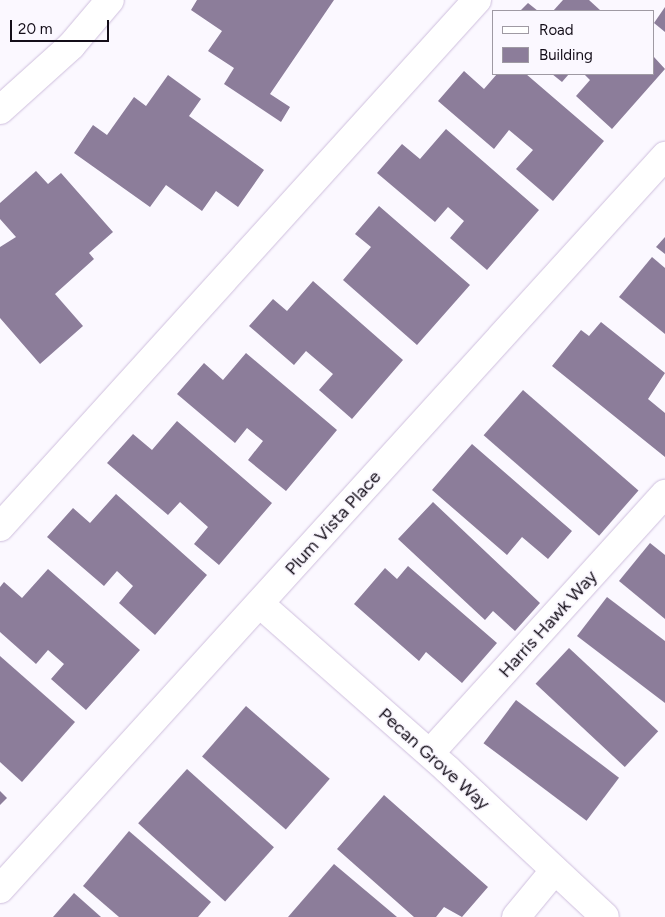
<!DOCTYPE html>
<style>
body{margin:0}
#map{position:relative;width:665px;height:917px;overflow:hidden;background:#fbf8ff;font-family:Figtree,sans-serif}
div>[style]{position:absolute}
.building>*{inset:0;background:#8c7d9a;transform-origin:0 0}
.roads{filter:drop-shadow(0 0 1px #cebedd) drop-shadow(0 0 1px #cebedd)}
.minor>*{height:28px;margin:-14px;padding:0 14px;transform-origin:14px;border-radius:14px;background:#fff}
span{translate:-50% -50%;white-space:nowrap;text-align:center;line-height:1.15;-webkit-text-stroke:4px #fbf8ff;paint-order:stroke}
.street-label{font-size:18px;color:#140e19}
.legend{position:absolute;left:492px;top:10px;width:162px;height:65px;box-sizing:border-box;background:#fbf8ff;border:1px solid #9f9aa3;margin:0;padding:6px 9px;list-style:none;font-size:15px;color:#140e19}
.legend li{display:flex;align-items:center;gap:10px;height:25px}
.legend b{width:25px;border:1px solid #9f9aa3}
.scale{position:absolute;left:10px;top:20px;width:99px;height:22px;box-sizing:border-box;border:2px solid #140e19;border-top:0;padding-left:6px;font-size:15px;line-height:18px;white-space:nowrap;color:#140e19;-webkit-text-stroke:4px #fbf8ff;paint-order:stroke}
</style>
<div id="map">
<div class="building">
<i style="clip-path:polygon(197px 0,334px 0,270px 94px,290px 107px,281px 122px,224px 84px,234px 68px,208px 51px,222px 31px,191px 10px)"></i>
<i style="clip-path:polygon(563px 0,589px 0,601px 11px,553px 11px)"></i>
<i style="clip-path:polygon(528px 3px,538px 11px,520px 11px)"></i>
<i style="clip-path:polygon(665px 7px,665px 32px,654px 23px)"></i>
<i style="clip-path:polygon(654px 57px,665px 69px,612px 129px,576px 96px,590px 80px,584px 74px,654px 74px)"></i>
<i style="clip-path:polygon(464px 71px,484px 89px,497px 74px,526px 74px,604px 141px,553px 201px,516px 169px,533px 150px,509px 130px,494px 149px,438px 101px)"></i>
<i style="clip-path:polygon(552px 74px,569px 74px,562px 82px)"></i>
<i style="clip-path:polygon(168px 75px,201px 99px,189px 116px,264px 170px,238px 207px,216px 191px,202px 211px,166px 185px,150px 207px,74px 153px,93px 125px,107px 135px,134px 97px,146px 106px)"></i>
<i style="clip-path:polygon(446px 129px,539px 210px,487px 270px,450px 238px,464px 221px,448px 207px,435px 222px,377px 173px,402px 144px,420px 159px)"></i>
<i style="clip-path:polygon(36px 171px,48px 184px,61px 173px,113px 232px,89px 253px,94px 259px,55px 294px,83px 326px,40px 364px,0 318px,0 247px,16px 237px,0 219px,0 203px)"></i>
<i style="clip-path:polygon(379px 206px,470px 285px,417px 345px,343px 280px,371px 247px,355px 234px)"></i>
<i style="clip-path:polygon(665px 237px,665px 254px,656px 247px)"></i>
<i style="clip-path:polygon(652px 257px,665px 268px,665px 334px,619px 297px)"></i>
<i style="clip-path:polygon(313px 281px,403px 360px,352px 419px,319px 390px,333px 374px,306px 351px,294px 365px,249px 326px,273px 299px,287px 311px)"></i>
<i style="clip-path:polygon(601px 322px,665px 373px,648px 399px,665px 413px,665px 457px,552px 366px,581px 330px,589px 336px)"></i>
<i style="clip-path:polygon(246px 353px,337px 430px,286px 491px,248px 460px,263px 441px,247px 428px,235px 443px,177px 394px,204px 363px,223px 380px)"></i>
<i style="left:523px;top:390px;width:153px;height:60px;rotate:41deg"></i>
<i style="clip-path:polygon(177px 421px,272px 503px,219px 565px,194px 544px,208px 527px,180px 502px,168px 515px,107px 463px,133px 434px,152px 450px)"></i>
<i style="clip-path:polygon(472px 444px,572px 531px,548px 559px,522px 537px,507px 555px,432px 490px)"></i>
<i style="clip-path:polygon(116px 494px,207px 575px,155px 635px,119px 603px,133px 586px,117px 571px,104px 586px,47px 537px,73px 508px,90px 523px)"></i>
<i style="clip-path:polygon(433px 502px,540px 603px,515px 631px,493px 611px,485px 620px,398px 539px)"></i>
<i style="clip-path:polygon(650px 543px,665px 555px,665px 619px,619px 581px)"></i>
<i style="clip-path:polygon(408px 566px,497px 643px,462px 683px,426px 652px,419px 661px,354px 604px,385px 568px,397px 579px)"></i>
<i style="clip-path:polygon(48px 569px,140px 650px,86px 710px,51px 679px,64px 664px,48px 650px,36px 664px,0 632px,0 587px,4px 582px,22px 598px)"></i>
<i style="clip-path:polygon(607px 597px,665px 641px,665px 703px,577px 636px)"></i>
<i style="left:569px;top:648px;width:122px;height:49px;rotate:43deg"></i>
<i style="clip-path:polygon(0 656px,75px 722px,22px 782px,0 762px)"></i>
<i style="left:516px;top:700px;width:129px;height:54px;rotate:37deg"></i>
<i style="left:246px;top:706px;width:111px;height:67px;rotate:41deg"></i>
<i style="left:187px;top:769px;width:117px;height:73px;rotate:42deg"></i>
<i style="clip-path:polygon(0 791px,7px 798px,0 805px)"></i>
<i style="clip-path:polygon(384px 795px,488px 887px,462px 917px,444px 907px,436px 917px,414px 917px,337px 849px)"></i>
<i style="clip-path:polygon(129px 831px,211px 902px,198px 917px,119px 917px,83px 886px)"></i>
<i style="clip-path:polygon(334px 864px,397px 917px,288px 917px)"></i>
<i style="clip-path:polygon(74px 893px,101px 917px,53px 917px)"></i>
</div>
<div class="roads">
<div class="minor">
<i style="left:0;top:110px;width:96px;rotate:-42deg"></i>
<i style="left:71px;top:46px;width:60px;rotate:-49.7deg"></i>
<i style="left:0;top:527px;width:711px;rotate:-47.85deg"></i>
<i style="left:260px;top:604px;width:249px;rotate:41.4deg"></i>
<i style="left:447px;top:769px;width:216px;rotate:43.1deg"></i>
<i style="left:430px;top:753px;width:350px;rotate:-47.8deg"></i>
<i style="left:0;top:889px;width:990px;rotate:-47.78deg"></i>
<i style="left:516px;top:917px;width:60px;rotate:-50.4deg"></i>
</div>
</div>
<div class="street-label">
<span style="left:333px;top:523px;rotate:-48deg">Plum Vista Place</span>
<span style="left:548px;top:624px;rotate:-48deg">Harris Hawk Way</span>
<span style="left:434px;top:759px;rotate:42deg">Pecan Grove Way</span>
</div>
<ul class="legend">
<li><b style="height:6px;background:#fff"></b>Road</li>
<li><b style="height:14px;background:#8c7d9a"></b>Building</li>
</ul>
<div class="scale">20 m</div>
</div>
